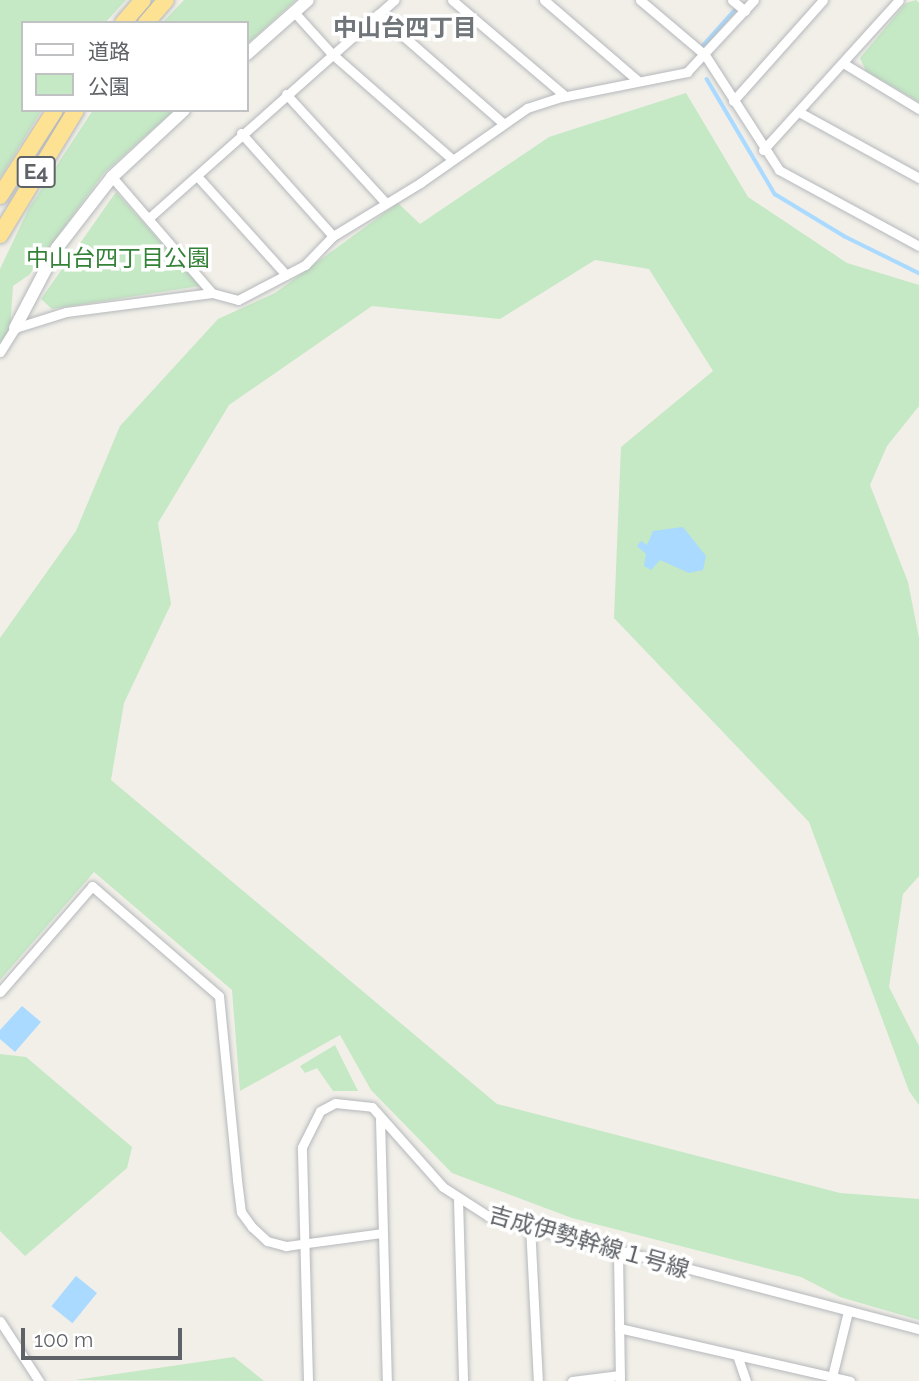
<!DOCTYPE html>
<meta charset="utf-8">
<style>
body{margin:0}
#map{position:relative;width:919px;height:1381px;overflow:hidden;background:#f1efe8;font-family:Raleway,"Noto Sans JP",sans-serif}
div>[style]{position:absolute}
.green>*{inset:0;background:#c5e8c5}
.water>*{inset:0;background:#aadaff;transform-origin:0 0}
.stream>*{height:3.5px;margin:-1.75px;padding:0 1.75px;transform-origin:1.75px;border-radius:1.75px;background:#aadaff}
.roads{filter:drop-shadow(0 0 2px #b5b8bc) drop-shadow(0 0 2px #b5b8bc)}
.street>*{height:9px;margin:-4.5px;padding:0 4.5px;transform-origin:4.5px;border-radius:4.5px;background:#fff}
.secondary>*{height:12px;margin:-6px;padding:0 6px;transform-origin:6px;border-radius:6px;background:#fff}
.highway>*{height:16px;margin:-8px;padding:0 8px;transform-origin:8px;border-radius:8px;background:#fde293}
span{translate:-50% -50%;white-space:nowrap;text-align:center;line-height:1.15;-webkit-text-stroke:7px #fff;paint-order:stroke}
.shield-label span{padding:2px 5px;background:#fff;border:2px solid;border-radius:5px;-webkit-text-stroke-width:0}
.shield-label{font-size:21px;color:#5f6368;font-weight:700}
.park-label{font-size:23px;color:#348238}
.street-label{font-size:23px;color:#5f6368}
.neighbourhood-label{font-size:24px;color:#70757a;font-weight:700}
.legend{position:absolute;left:21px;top:21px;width:228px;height:91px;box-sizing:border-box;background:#fff;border:2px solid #bfc1c3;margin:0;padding:9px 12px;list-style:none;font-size:21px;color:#5f6368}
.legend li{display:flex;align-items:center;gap:14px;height:35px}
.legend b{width:35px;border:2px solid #bfc1c3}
.scale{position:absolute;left:21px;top:1328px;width:161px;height:32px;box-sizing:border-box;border:4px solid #5f6368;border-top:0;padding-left:9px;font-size:21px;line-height:24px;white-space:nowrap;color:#5f6368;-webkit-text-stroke:5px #fff;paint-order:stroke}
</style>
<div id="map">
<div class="green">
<i style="clip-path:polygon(0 0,126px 0,105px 23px,23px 23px,23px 110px,42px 110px,0 178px)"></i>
<i style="clip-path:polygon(184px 0,296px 0,247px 44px,247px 23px,162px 23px)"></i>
<i style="clip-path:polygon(916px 0,919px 3px,919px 102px,866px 71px,860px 58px,906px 3px)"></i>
<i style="clip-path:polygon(686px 93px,748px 197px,847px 263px,919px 285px,919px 406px,887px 446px,870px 485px,908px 582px,919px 638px,919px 876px,903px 894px,889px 987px,919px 1046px,919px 1105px,909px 1091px,809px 822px,614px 618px,621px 447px,713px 371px,649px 269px,595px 260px,500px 319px,372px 306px,229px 405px,158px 523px,171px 604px,124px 703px,111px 780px,497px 1104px,840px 1193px,919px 1199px,919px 1320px,840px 1297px,801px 1277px,572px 1218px,452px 1173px,371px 1090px,340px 1035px,240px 1091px,232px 990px,94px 872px,0 980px,0 638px,76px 531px,120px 426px,218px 319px,275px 293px,398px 203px,420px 224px,549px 137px)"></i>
<i style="clip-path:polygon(93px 110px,174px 110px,104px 173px,29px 275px,13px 286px,10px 329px,0 344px,0 269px,29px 208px)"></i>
<i style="clip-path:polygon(116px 192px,200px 286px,52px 309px,41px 299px)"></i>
<i style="clip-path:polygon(335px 1045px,358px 1091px,333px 1091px,317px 1068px,305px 1073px,300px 1066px)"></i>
<i style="clip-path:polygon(0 1054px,26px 1057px,132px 1147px,127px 1168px,25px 1256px,0 1231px)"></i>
<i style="clip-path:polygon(234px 1357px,264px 1381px,75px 1380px)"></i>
</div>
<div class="water">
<i style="clip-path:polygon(683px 527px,706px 556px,703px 570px,689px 573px,660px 560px,651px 570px,644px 566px,646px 554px,637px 546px,641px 541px,647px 545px,653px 531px)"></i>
<i style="clip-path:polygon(22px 1006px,41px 1022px,15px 1052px,0 1039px,0 1030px)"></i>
<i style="left:76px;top:1276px;width:27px;height:39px;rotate:39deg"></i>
</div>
<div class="stream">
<i style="left:701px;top:48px;width:50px;rotate:-48.3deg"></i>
<i style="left:707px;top:79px;width:134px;rotate:59.4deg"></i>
<i style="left:775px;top:194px;width:81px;rotate:31.3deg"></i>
<i style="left:844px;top:236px;width:84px;rotate:26.3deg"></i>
</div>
<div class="roads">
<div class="street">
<i style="left:452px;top:0;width:148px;rotate:40.3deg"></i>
<i style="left:544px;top:0;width:123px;rotate:40.7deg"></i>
<i style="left:640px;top:0;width:85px;rotate:40.2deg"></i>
<i style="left:705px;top:55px;width:137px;rotate:57.2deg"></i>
<i style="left:779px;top:170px;width:159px;rotate:28.5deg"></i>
<i style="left:732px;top:0;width:17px;rotate:40deg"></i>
<i style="left:294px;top:12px;width:55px;rotate:47.9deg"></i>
<i style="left:331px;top:53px;width:161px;rotate:41.2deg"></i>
<i style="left:378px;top:14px;width:164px;rotate:41.1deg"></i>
<i style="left:843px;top:63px;width:89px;rotate:31.2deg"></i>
<i style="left:286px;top:94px;width:148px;rotate:47.5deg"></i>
<i style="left:733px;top:101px;width:135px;rotate:-48.3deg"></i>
<i style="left:799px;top:112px;width:137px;rotate:28.8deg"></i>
<i style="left:241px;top:133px;width:138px;rotate:48.2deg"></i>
<i style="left:763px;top:150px;width:202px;rotate:-47.8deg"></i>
<i style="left:197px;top:176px;width:133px;rotate:48deg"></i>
<i style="left:112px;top:177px;width:153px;rotate:49.2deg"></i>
<i style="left:150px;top:217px;width:327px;rotate:-41.6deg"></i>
<i style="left:0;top:352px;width:28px;rotate:-58deg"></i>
<i style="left:15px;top:328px;width:53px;rotate:-17.4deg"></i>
<i style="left:66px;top:312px;width:147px;rotate:-7.4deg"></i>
<i style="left:212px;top:293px;width:27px;rotate:15deg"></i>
<i style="left:238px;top:300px;width:76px;rotate:-27.6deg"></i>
<i style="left:305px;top:265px;width:40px;rotate:-46deg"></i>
<i style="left:333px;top:236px;width:102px;rotate:-31.3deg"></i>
<i style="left:420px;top:183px;width:131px;rotate:-35deg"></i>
<i style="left:527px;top:108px;width:32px;rotate:-18deg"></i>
<i style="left:557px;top:98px;width:133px;rotate:-11.3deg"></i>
<i style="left:687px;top:72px;width:98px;rotate:-47.1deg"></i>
<i style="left:0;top:992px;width:140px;rotate:-49deg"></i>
<i style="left:92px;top:886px;width:168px;rotate:40.9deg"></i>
<i style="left:219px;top:996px;width:185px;rotate:84.4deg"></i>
<i style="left:237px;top:1180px;width:32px;rotate:83deg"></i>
<i style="left:241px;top:1212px;width:19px;rotate:54deg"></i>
<i style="left:252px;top:1227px;width:21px;rotate:43deg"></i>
<i style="left:267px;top:1241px;width:20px;rotate:15deg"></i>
<i style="left:286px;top:1246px;width:97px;rotate:-7.7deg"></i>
<i style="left:380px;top:1119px;width:262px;rotate:88.5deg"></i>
<i style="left:458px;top:1199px;width:182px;rotate:88.4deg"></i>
<i style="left:530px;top:1225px;width:156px;rotate:87.1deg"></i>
<i style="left:618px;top:1253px;width:128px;rotate:89.1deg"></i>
<i style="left:0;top:1321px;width:72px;rotate:57deg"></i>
<i style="left:619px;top:1328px;width:237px;rotate:12.9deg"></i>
<i style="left:737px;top:1355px;width:28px;rotate:71deg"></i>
<i style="left:308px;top:1381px;width:234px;rotate:-91.5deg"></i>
<i style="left:302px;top:1147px;width:40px;rotate:-63.4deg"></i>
<i style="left:320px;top:1111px;width:17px;rotate:-28deg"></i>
<i style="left:335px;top:1103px;width:37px;rotate:6deg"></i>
<i style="left:372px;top:1107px;width:107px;rotate:48.4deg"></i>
<i style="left:443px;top:1187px;width:54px;rotate:32.8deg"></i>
<i style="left:488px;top:1216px;width:446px;rotate:14.7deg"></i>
<i style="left:572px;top:1381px;width:48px;rotate:-7.1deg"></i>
<i style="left:831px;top:1381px;width:72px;rotate:-76.3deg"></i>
</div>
<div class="secondary">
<i style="left:247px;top:54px;width:81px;rotate:-41.5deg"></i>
<i style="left:15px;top:328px;width:90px;rotate:-62.3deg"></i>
<i style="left:57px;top:248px;width:90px;rotate:-52.2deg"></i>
<i style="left:112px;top:177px;width:98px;rotate:-42.9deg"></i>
</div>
<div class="highway">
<i style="left:123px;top:23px;width:30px;rotate:-49deg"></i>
<i style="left:146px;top:23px;width:30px;rotate:-49deg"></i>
<i style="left:0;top:196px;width:102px;rotate:-57.4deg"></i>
<i style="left:0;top:235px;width:146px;rotate:-58.7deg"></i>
</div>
</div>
<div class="shield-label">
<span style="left:36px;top:172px">E4</span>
</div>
<div class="park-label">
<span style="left:118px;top:258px">中山台四丁目公園</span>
</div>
<div class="street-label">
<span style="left:589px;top:1242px;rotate:16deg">吉成伊勢幹線１号線</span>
</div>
<div class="neighbourhood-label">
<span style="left:405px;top:28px">中山台四丁目</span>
</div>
<ul class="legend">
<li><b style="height:9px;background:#fff"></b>道路</li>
<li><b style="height:19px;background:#c5e8c5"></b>公園</li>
</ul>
<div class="scale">100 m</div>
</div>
